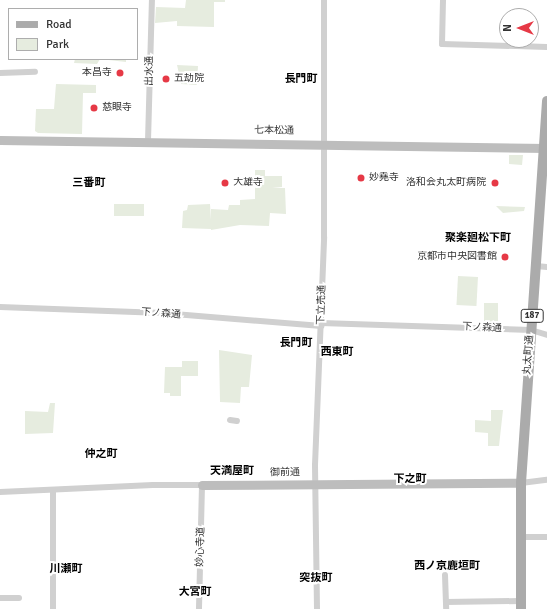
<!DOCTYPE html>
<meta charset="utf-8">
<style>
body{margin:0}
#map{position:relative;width:547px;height:609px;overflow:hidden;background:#fff;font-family:Signika,"Noto Sans JP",sans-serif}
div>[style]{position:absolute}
.green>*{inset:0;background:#e6ecdf;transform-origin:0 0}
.street>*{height:6px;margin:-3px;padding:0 3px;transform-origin:3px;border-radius:3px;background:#d0d0d0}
.secondary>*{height:9px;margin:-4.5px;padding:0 4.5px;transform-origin:4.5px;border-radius:4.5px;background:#bdbdbd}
.primary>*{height:10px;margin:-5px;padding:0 5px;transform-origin:5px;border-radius:5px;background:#ababab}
.dots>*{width:11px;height:11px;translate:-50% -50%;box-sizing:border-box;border:2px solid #fff;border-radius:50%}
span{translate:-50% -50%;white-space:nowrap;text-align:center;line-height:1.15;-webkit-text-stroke:4px #fff;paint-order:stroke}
.shield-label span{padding:1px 3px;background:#fff;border:1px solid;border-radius:3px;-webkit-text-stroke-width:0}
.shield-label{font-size:9px;color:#333;font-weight:700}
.street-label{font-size:10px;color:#333}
.poi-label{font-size:10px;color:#333}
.right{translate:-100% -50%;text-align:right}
.left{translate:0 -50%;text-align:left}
.neighbourhood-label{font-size:11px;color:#000;font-weight:700}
.legend{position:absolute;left:8px;top:8px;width:130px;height:52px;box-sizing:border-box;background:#fff;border:1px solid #adadad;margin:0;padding:5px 7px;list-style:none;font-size:12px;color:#333}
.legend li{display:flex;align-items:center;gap:8px;height:20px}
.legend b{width:20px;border:1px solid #adadad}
.north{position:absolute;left:499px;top:8px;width:40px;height:40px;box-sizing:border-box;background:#fff;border:1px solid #adadad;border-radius:50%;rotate:270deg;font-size:11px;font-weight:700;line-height:16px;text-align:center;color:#333}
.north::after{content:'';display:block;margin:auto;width:14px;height:18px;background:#e63946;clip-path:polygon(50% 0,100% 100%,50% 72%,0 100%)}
</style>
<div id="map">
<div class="green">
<i style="clip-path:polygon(186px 0,225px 0,225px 2px,214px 2px,214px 27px,177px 26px,177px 21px,155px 23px,156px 7px,185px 8px)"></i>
<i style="clip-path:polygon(75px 59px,126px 59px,126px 62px,100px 59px,97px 64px,74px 63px)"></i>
<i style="clip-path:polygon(177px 65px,198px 66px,197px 85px,181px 84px,182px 74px,179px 74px)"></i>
<i style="clip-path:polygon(56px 84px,96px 85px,96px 93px,83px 93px,82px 134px,38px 133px,35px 131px,36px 109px,54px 109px)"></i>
<i style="clip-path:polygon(509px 155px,523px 155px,522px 165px,509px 164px)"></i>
<i style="clip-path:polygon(255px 170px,265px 170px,265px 176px,282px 176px,282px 187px,272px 188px,285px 188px,286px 214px,270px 213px,269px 226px,240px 225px,211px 230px,211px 223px,211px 229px,182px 228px,183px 211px,187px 210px,188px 205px,210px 204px,211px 220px,211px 209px,228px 210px,229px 205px,240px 205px,240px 200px,255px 199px)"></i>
<i style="left:114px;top:204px;width:30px;height:12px"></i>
<i style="clip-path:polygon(496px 206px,525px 207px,524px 211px,503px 213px)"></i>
<i style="left:458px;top:276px;width:20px;height:29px;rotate:3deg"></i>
<i style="left:484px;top:303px;width:14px;height:19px"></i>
<i style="clip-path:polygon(219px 350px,252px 355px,249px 387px,241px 387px,240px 403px,220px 402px)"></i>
<i style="clip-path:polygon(182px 361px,198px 361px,198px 376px,181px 376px,181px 396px,170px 396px,170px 393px,164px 393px,165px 367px,182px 367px)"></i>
<i style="clip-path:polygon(50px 403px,55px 403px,53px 433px,25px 434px,25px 411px,48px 412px)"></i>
<i style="clip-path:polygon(491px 410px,503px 410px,499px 446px,488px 446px,488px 433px,475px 432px,475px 420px,491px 421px)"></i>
</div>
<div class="street">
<i style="left:443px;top:0;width:44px;rotate:91.3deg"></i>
<i style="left:442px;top:44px;width:105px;rotate:1.6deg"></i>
<i style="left:0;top:73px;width:35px;rotate:-2deg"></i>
<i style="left:148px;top:141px;width:141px;rotate:-88.4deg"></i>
<i style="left:536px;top:266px;width:11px;rotate:5deg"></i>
<i style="left:0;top:307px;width:162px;rotate:2.1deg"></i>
<i style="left:162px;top:313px;width:160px;rotate:4.7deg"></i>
<i style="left:321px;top:323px;width:210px;rotate:1.9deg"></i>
<i style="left:531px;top:330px;width:17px;rotate:17deg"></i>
<i style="left:230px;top:420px;width:7px;rotate:8deg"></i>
<i style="left:521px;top:483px;width:26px;rotate:-7deg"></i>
<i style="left:0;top:492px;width:153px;rotate:-2.6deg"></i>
<i style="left:153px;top:485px;width:49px"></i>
<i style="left:202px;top:485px;width:124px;rotate:91.4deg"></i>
<i style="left:521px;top:537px;width:26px"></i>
<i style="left:445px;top:575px;width:34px;rotate:88deg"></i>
<i style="left:0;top:598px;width:19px"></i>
<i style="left:446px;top:602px;width:75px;rotate:-0.8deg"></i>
<i style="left:53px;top:609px;width:118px;rotate:-90deg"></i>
<i style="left:317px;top:609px;width:144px;rotate:-90.8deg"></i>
<i style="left:315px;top:465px;width:228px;rotate:-87.7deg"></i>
<i style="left:324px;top:237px;width:237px;rotate:-90deg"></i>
</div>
<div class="secondary">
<i style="left:0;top:140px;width:547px;rotate:0.84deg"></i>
<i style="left:202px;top:485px;width:319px;rotate:-0.4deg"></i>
</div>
<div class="primary">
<i style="left:521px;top:609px;width:126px;rotate:-90deg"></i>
<i style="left:521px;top:483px;width:383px;rotate:-86.1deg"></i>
</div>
<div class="dots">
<i style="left:120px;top:73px;background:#e63946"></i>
<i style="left:166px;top:79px;background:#e63946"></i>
<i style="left:94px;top:108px;background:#e63946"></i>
<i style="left:361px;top:178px;background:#e63946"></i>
<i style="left:225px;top:183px;background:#e63946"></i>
<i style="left:495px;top:183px;background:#e63946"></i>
<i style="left:505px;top:257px;background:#e63946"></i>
</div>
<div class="shield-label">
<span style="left:532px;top:316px">187</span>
</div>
<div class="street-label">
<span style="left:150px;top:71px;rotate:-89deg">出水通</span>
<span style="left:274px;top:131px;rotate:1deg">七本松通</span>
<span style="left:322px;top:305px;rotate:-88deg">下立売通</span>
<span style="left:161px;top:314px;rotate:4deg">下ノ森通</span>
<span style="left:482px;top:328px;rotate:3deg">下ノ森通</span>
<span style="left:529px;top:355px;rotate:-86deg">丸太町通</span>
<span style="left:285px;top:473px;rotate:-1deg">御前通</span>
<span style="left:201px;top:547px;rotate:-88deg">妙心寺道</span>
</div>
<div class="poi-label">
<span class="right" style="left:112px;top:73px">本昌寺</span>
<span class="left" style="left:174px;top:79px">五劫院</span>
<span class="left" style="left:102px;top:108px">慈眼寺</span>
<span class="left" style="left:369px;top:178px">妙堯寺</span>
<span class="left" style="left:233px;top:183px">大雄寺</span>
<span class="right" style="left:486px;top:183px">洛和会丸太町病院</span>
<span class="right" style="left:497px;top:257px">京都市中央図書館</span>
</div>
<div class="neighbourhood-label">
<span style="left:301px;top:79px">長門町</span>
<span style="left:89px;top:183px">三番町</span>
<span style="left:478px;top:238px">聚楽廻松下町</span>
<span style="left:296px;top:343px">長門町</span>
<span style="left:337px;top:352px">西東町</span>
<span style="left:101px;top:454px">仲之町</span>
<span style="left:232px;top:471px">天満屋町</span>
<span style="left:410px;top:479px">下之町</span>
<span style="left:447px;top:566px">西ノ京鹿垣町</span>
<span style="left:66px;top:569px">川瀬町</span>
<span style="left:316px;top:578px">突抜町</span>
<span style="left:195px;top:592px">大宮町</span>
</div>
<ul class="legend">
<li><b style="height:5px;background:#ababab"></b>Road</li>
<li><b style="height:11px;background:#e6ecdf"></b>Park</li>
</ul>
<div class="north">N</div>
</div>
